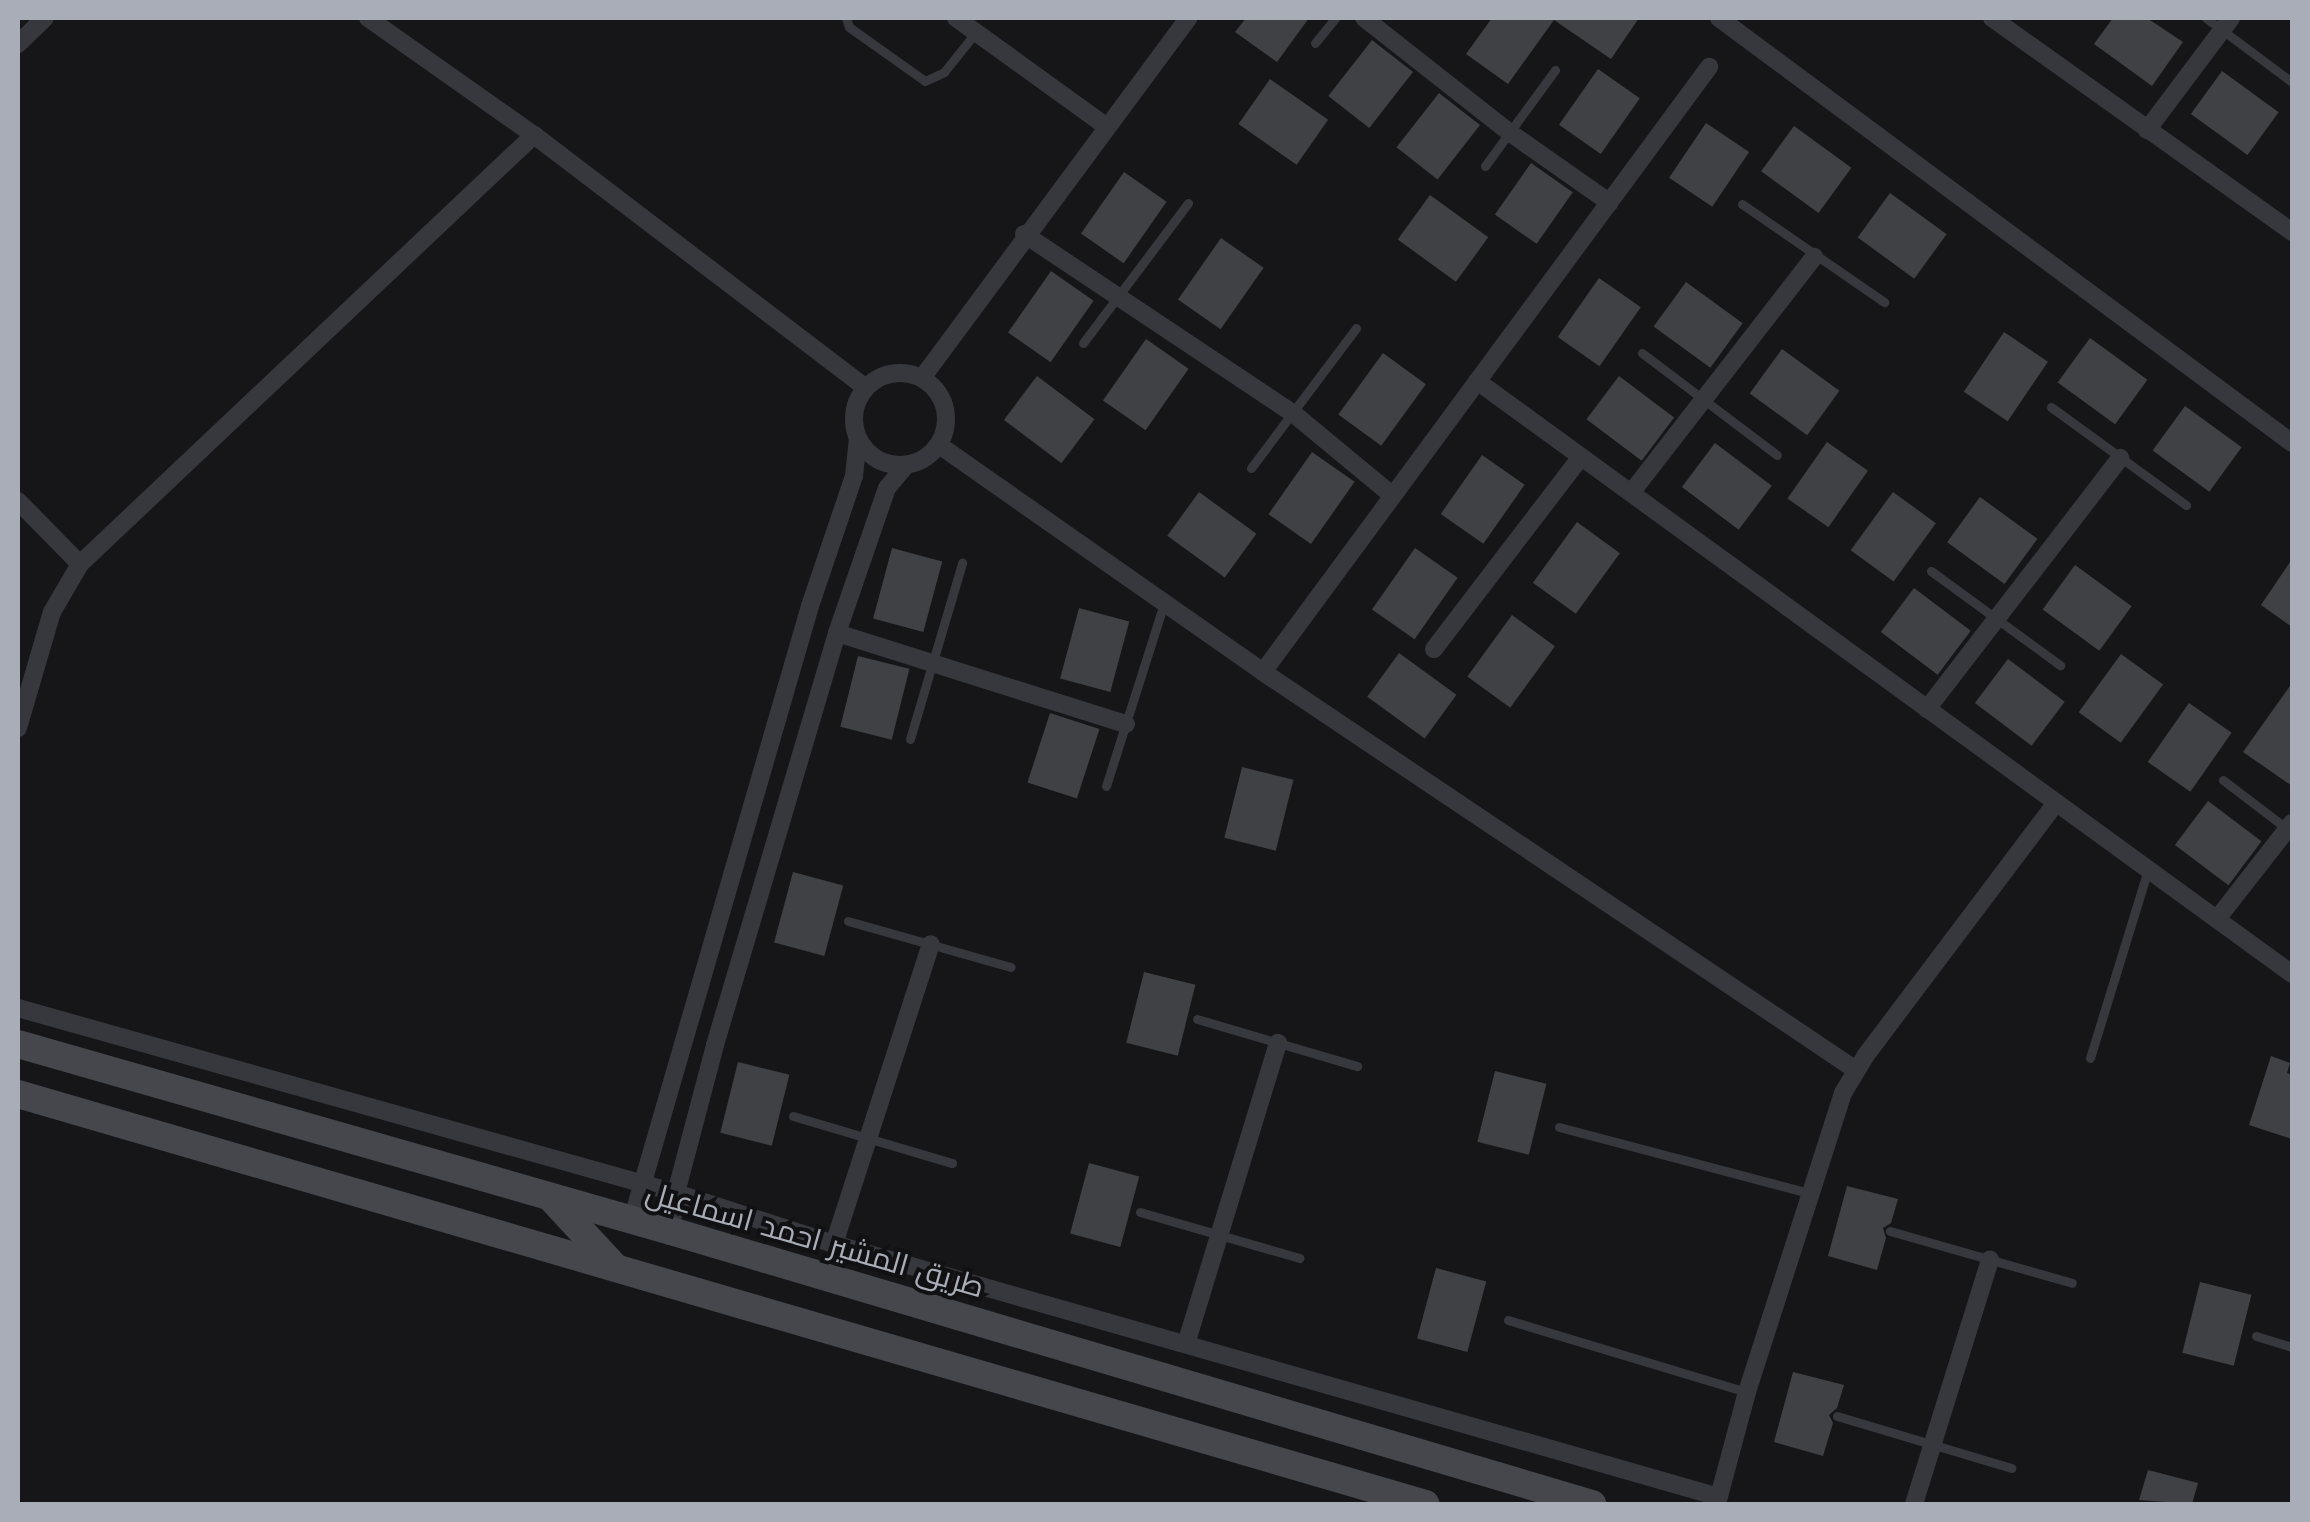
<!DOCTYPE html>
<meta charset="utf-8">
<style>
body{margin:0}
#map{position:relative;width:2310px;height:1522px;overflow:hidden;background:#161618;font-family:"Work Sans",Cairo,sans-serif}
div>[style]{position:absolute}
.building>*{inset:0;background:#404145;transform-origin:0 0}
.lane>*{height:9px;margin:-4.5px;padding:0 4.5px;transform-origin:4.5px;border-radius:4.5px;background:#37383d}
.street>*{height:18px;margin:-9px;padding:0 9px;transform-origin:9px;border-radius:9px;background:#37383d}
.street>.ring{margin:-9px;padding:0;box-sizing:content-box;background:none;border:18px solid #37383d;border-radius:50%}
.secondary>*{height:28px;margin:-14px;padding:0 14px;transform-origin:14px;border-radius:14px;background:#45474d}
span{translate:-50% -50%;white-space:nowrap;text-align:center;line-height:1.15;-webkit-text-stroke:8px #111113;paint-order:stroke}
.street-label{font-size:30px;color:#a8adb8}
.frame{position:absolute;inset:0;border:20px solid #a8adb8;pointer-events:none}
</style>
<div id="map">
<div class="building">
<i style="clip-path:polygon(1246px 18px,1309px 18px,1277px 62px,1235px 32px)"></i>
<i style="clip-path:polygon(1492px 18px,1639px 18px,1611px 59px,1554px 20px,1508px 84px,1466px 54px)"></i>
<i style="clip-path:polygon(2113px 18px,2147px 18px,2183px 42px,2152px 86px,2094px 44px)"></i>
<i style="left:1372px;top:40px;width:52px;height:71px;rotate:38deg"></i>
<i style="left:1598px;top:69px;width:51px;height:68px;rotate:35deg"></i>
<i style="left:2222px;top:71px;width:70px;height:53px;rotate:36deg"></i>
<i style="left:1270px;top:79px;width:71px;height:55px;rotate:35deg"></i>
<i style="left:1439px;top:93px;width:52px;height:69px;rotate:38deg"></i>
<i style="left:1706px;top:123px;width:52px;height:66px;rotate:34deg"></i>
<i style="left:1794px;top:126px;width:71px;height:56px;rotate:36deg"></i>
<i style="left:1531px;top:163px;width:51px;height:63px;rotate:35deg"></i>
<i style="left:1124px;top:172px;width:52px;height:75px;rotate:35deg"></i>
<i style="left:1890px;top:193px;width:70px;height:55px;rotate:36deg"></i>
<i style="left:1430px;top:195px;width:72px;height:55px;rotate:36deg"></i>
<i style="left:1221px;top:238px;width:52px;height:75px;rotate:35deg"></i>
<i style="left:1051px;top:271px;width:52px;height:75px;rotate:35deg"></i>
<i style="left:1599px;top:278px;width:51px;height:72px;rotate:35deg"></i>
<i style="left:1686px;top:282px;width:70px;height:55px;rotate:36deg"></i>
<i style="left:2004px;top:332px;width:53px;height:72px;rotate:34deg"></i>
<i style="left:2090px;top:338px;width:71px;height:55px;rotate:36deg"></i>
<i style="left:1146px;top:339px;width:52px;height:75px;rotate:35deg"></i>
<i style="left:1782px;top:349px;width:71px;height:55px;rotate:36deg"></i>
<i style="left:1383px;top:353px;width:53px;height:76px;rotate:36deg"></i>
<i style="left:1037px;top:376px;width:72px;height:55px;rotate:37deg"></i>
<i style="left:1619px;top:376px;width:69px;height:54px;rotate:37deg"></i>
<i style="left:2185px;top:406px;width:70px;height:55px;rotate:36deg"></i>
<i style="left:1827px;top:442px;width:50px;height:69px;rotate:35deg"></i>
<i style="left:1715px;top:443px;width:71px;height:55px;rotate:37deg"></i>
<i style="left:1312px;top:452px;width:52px;height:76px;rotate:35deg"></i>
<i style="left:1482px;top:455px;width:52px;height:72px;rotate:35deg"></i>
<i style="left:1199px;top:492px;width:71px;height:54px;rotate:36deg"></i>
<i style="left:1893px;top:492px;width:53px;height:72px;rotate:36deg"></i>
<i style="left:1980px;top:497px;width:71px;height:56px;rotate:36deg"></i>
<i style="left:1577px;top:522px;width:53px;height:75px;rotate:36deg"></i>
<i style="left:892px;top:548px;width:52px;height:73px;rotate:15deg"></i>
<i style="left:1415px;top:548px;width:52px;height:75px;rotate:35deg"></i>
<i style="clip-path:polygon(2292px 559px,2292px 627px,2261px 605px)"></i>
<i style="left:2075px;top:565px;width:70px;height:55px;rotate:36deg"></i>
<i style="left:1914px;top:588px;width:71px;height:55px;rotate:37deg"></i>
<i style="left:1079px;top:608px;width:52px;height:73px;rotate:15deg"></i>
<i style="left:1512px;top:615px;width:53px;height:76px;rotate:36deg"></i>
<i style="left:1399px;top:653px;width:71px;height:54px;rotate:36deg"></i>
<i style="left:2121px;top:654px;width:52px;height:72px;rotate:36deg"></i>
<i style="left:858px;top:656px;width:53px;height:73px;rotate:14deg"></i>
<i style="left:2008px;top:659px;width:71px;height:55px;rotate:37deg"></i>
<i style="clip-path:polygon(2292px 683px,2292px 786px,2243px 752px)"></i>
<i style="left:2189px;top:703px;width:52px;height:72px;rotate:35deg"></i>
<i style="left:1050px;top:713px;width:52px;height:73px;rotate:18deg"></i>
<i style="left:1242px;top:767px;width:53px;height:73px;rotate:14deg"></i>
<i style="left:2208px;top:801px;width:67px;height:55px;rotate:37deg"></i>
<i style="left:793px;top:872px;width:52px;height:73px;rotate:15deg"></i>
<i style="left:1144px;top:972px;width:53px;height:73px;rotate:14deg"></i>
<i style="clip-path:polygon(2271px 1056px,2290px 1063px,2287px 1073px,2292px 1075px,2292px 1139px,2249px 1125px)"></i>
<i style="left:738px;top:1062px;width:53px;height:73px;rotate:14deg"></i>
<i style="left:1495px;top:1071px;width:53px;height:73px;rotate:14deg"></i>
<i style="left:1089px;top:1163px;width:52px;height:73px;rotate:15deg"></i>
<i style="clip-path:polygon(1847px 1186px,1898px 1199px,1891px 1223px,1883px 1228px,1886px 1238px,1877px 1270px,1828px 1256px)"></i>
<i style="left:1436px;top:1268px;width:52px;height:73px;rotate:15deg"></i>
<i style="left:2200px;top:1282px;width:53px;height:73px;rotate:14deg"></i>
<i style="clip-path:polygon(1793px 1372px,1844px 1385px,1837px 1408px,1829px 1415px,1833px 1423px,1823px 1456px,1774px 1442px)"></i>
<i style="clip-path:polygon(2148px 1470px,2198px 1483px,2192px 1504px,2139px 1500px)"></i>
</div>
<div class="lane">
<i style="left:846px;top:18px;width:9px;rotate:72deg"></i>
<i style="left:849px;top:27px;width:93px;rotate:35.4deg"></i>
<i style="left:925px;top:81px;width:21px;rotate:-25deg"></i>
<i style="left:944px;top:72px;width:51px;rotate:-51.3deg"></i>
<i style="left:2206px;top:18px;width:107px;rotate:36.7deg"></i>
<i style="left:1315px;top:43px;width:32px;rotate:-51deg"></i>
<i style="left:1485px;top:166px;width:119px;rotate:-53.9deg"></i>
<i style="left:1742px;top:204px;width:173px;rotate:34.6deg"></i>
<i style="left:1083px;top:343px;width:175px;rotate:-53.1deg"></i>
<i style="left:1642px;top:353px;width:169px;rotate:37.1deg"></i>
<i style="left:2051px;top:407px;width:167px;rotate:36deg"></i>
<i style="left:1251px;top:468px;width:175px;rotate:-53.1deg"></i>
<i style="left:1931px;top:571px;width:160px;rotate:36.1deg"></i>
<i style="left:910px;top:739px;width:184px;rotate:-73.5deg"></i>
<i style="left:2223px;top:780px;width:84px;rotate:37.3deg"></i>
<i style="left:1106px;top:786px;width:192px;rotate:-72.4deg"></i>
<i style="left:848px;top:921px;width:169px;rotate:15.8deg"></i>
<i style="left:1197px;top:1019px;width:167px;rotate:16.4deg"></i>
<i style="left:2090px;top:1058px;width:197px;rotate:-72.9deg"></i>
<i style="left:793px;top:1116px;width:166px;rotate:16.5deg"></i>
<i style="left:1559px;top:1127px;width:259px;rotate:14.8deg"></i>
<i style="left:1140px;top:1212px;width:166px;rotate:16.1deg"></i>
<i style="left:1890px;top:1231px;width:189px;rotate:15.9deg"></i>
<i style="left:1508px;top:1320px;width:250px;rotate:16.8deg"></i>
<i style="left:2256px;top:1336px;width:38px;rotate:17deg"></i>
<i style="left:1837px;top:1416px;width:182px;rotate:16.6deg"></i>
</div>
<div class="street">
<i style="left:368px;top:18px;width:203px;rotate:35.2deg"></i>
<i style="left:534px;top:135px;width:416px;rotate:37.3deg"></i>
<i style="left:956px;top:18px;width:185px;rotate:35.8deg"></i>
<i style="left:1364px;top:18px;width:184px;rotate:38.2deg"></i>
<i style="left:1509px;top:132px;width:123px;rotate:35.1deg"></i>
<i style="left:1719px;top:18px;width:713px;rotate:36.56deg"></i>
<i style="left:1992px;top:18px;width:369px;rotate:35.5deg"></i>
<i style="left:18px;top:44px;width:37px;rotate:-44deg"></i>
<i style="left:2147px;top:130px;width:140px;rotate:-53.1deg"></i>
<i style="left:1024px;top:234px;width:324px;rotate:33.7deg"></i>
<i style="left:1294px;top:414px;width:127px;rotate:39.6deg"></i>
<i class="ring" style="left:854px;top:373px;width:74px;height:74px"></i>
<i style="left:922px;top:378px;width:448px;rotate:-53.5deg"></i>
<i style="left:1477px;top:381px;width:1008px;rotate:36.04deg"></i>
<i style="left:939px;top:445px;width:396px;rotate:35deg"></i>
<i style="left:1263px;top:672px;width:714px;rotate:33.87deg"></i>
<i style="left:1631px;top:493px;width:299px;rotate:-52.2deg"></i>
<i style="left:18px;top:501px;width:88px;rotate:45.5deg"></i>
<i style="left:837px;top:633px;width:303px;rotate:17.5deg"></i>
<i style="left:1434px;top:649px;width:242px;rotate:-52.6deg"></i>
<i style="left:1263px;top:672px;width:752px;rotate:-53.6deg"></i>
<i style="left:1927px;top:709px;width:317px;rotate:-52.4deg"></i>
<i style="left:18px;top:728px;width:121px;rotate:-73.7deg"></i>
<i style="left:52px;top:612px;width:56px;rotate:-59.7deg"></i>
<i style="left:80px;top:564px;width:625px;rotate:-43.38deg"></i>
<i style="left:2217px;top:919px;width:122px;rotate:-52deg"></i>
<i style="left:18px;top:1008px;width:684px;rotate:15.7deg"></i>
<i style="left:676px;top:1193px;width:166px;rotate:17.9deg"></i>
<i style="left:834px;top:1244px;width:920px;rotate:15.95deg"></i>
<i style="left:632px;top:1220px;width:639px;rotate:-73.83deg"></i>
<i style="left:810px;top:606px;width:137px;rotate:-71.3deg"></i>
<i style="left:854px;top:476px;width:38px;rotate:-84deg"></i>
<i style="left:671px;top:1231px;width:38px;rotate:-83deg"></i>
<i style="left:676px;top:1193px;width:153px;rotate:-75.2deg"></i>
<i style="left:715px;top:1045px;width:430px;rotate:-73.5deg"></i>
<i style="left:837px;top:633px;width:153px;rotate:-71deg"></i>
<i style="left:887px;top:488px;width:30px;rotate:-50deg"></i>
<i style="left:834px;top:1244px;width:315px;rotate:-72.1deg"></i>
<i style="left:1186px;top:1344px;width:315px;rotate:-73deg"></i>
<i style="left:1717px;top:1504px;width:116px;rotate:-75deg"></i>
<i style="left:1747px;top:1392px;width:314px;rotate:-72.2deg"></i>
<i style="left:1843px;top:1093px;width:44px;rotate:-58.8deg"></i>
<i style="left:1866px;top:1055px;width:316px;rotate:-53deg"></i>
<i style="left:1914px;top:1504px;width:256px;rotate:-72.7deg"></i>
</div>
<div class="secondary">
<i style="left:18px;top:1044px;width:679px;rotate:15.98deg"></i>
<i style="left:671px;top:1231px;width:961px;rotate:16.51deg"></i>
<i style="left:18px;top:1094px;width:1466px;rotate:16.24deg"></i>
<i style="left:551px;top:1198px;width:93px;rotate:47.2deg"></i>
</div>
<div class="street-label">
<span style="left:815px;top:1240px;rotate:16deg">طريق المشير احمد اسماعيل</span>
</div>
<div class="frame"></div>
</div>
